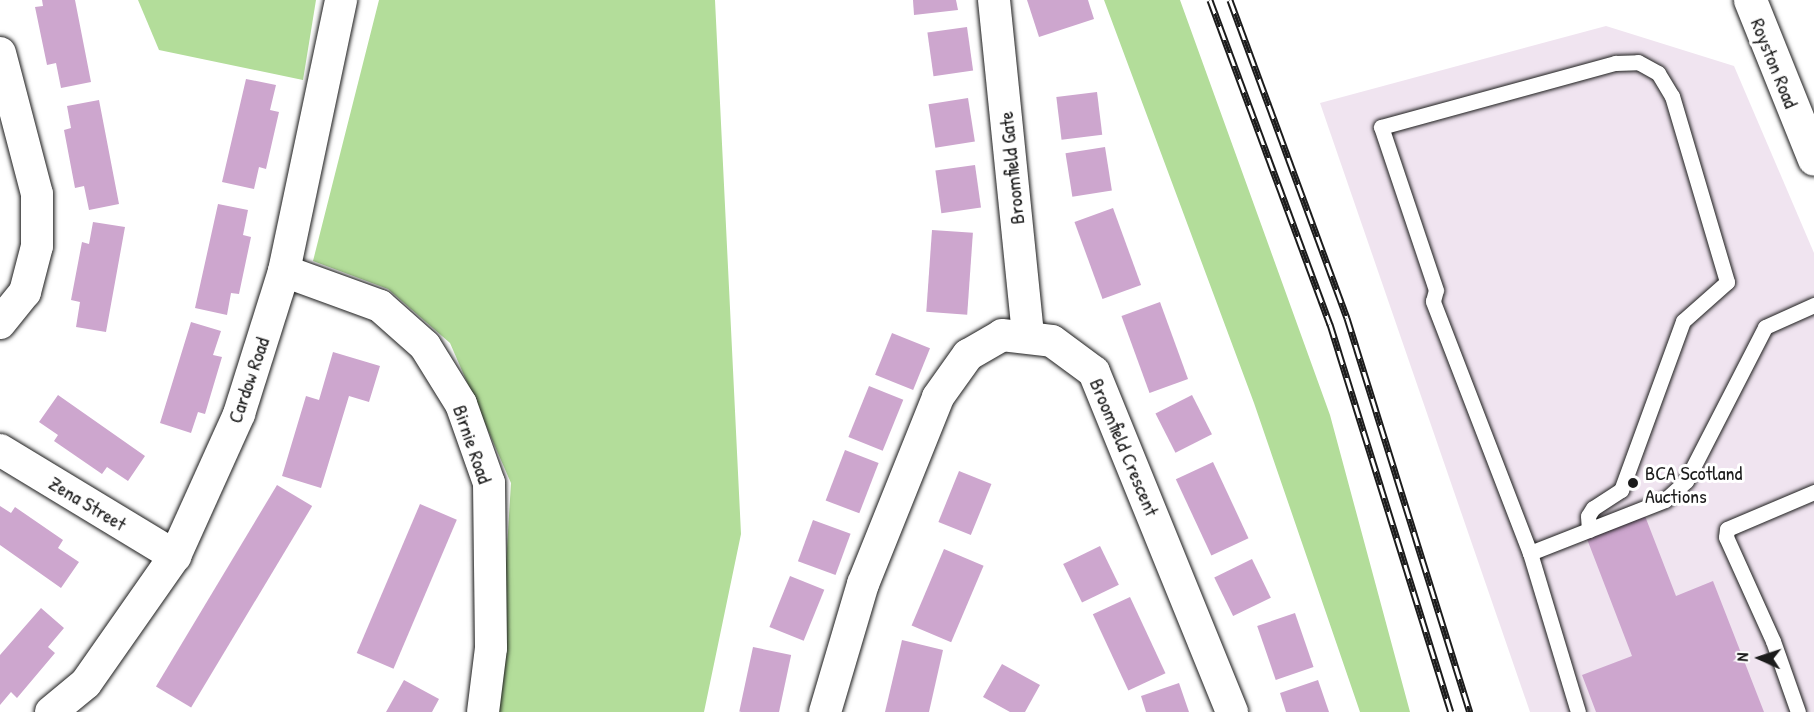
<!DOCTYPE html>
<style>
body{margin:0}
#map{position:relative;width:1814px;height:712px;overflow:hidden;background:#fff;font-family:"Patrick Hand",sans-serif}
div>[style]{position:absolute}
.built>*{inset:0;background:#f0e4f0}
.green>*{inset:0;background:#b3dd9a}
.building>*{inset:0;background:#cda6ce;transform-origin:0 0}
.roads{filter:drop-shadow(0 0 2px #1c1c1c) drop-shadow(0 0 2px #1c1c1c)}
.lane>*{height:15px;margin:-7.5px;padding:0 7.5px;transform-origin:7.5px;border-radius:7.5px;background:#fff}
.street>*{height:32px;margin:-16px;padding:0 16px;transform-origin:16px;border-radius:16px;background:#fff}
.secondary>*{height:33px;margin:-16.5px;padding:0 16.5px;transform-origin:16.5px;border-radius:16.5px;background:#fff}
.rail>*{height:7px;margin-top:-3.5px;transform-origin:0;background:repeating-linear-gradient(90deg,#fff 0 14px,#1c1c1c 0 28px);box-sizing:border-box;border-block:2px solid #1c1c1c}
.dots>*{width:16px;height:16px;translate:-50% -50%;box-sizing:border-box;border:3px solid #fff;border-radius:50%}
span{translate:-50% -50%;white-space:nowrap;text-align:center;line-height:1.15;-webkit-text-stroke:6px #fff;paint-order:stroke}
.street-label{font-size:20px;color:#1c1c1c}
.poi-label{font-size:20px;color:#1c1c1c}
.left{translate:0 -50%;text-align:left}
.north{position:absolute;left:1730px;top:628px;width:60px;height:60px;-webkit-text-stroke:4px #fff;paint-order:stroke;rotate:273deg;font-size:16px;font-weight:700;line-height:24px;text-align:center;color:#1c1c1c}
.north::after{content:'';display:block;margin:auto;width:21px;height:27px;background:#1c1c1c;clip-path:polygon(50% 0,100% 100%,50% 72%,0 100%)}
</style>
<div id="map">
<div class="built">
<i style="clip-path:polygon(1606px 26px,1734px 66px,1814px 253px,1814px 712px,1530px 712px,1320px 103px)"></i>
</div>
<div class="green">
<i style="clip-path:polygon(138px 0,316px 0,303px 80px,159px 50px)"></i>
<i style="clip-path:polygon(379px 0,715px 0,741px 534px,704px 712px,497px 712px,511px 483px,450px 343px,388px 289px,313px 261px)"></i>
<i style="clip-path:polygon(1104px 0,1180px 0,1330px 415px,1410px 712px,1360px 712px,1254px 403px)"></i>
</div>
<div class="building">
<i style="clip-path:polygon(42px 0,75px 0,91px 82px,61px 88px,56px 63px,47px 65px,35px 7px,43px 6px)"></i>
<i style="clip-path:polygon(913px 0,956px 0,958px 10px,914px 15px)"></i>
<i style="clip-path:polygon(1027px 0,1088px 0,1094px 19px,1039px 37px)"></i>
<i style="left:967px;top:27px;width:44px;height:40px;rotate:82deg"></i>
<i style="clip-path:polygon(246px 79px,276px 85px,270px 110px,279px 112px,266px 169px,259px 167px,254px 189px,222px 182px)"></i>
<i style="left:1097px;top:92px;width:43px;height:41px;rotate:83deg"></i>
<i style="left:968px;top:98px;width:44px;height:40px;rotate:81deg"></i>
<i style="clip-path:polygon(99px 100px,119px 204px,89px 210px,84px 186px,75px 188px,64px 130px,71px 128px,67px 106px)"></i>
<i style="left:1105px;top:147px;width:44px;height:40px;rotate:81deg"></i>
<i style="left:975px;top:165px;width:43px;height:40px;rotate:82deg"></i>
<i style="clip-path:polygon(218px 204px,248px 210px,243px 235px,251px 237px,239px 294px,231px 293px,227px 315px,195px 308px)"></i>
<i style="left:1113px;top:208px;width:82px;height:41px;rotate:70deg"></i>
<i style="clip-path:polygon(93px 222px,125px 227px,106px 332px,76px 327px,80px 302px,71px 300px,82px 242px,89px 244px)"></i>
<i style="left:932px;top:230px;width:41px;height:82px;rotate:4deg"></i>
<i style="left:1160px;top:302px;width:82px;height:41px;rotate:70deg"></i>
<i style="clip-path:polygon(191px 322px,221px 331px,213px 355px,222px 357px,205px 414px,198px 412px,191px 433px,160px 423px)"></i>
<i style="left:892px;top:333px;width:41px;height:45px;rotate:22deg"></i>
<i style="clip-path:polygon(333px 352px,380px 366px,369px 402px,349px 396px,321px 488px,282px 476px,306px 396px,319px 400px)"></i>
<i style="left:869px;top:386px;width:37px;height:55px;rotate:22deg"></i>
<i style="clip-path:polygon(58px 395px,145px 456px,128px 481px,107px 467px,102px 474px,54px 441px,58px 435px,39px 422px)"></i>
<i style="left:1192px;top:395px;width:44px;height:41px;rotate:63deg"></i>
<i style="left:845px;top:450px;width:36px;height:54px;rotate:21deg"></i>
<i style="left:1213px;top:462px;width:84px;height:41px;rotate:65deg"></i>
<i style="left:959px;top:471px;width:35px;height:55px;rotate:22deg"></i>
<i style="left:277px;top:485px;width:41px;height:235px;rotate:31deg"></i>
<i style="left:420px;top:504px;width:40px;height:162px;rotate:23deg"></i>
<i style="clip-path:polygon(0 506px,11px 513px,15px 507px,63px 540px,58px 548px,79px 562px,61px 588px,0 545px)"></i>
<i style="clip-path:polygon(1645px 516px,1676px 596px,1713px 581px,1764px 712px,1596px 712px,1582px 675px,1632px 656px,1587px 539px)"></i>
<i style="left:813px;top:520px;width:40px;height:44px;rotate:20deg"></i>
<i style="left:1100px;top:546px;width:43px;height:41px;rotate:64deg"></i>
<i style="left:944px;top:549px;width:43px;height:83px;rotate:23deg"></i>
<i style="left:1252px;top:559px;width:43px;height:42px;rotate:64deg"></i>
<i style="left:790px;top:576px;width:37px;height:55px;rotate:22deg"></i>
<i style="left:1130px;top:597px;width:84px;height:41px;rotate:65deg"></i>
<i style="clip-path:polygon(41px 608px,64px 628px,48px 647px,55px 653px,17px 698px,11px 692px,0 705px,0 655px)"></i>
<i style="left:1295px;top:613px;width:57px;height:40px;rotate:71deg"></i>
<i style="clip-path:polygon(902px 640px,943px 650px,929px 712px,885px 712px)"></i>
<i style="left:753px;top:647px;width:39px;height:66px;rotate:12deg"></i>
<i style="clip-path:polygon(1002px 664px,1040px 685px,1025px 712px,1010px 712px,983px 697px)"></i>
<i style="clip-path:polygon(404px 680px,439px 699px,432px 712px,386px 712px)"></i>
<i style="clip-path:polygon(1318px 680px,1329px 712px,1286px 712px,1280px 693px)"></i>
<i style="clip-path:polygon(1179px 683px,1189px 712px,1146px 712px,1141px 696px)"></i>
</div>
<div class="roads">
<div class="lane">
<i style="left:1530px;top:553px;width:145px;rotate:-21.4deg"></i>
<i style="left:1665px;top:500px;width:28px;rotate:-42deg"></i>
<i style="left:1686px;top:481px;width:173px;rotate:-62.8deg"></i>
<i style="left:1765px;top:327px;width:54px;rotate:-24.2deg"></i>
<i style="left:1578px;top:712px;width:166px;rotate:-106.8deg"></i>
<i style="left:1530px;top:553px;width:270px;rotate:-111.1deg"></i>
<i style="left:1433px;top:301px;width:11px;rotate:-75deg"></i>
<i style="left:1436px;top:290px;width:172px;rotate:-108.6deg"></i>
<i style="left:1381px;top:127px;width:243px;rotate:-15.3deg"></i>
<i style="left:1615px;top:63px;width:23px;rotate:-2deg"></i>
<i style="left:1638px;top:62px;width:23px;rotate:29deg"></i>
<i style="left:1658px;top:73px;width:27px;rotate:59deg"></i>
<i style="left:1672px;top:96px;width:194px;rotate:73.5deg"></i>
<i style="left:1727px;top:282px;width:59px;rotate:138.4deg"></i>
<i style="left:1683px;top:321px;width:180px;rotate:110.1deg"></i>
<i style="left:1621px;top:490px;width:33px;rotate:147deg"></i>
<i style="left:1593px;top:508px;width:9px;rotate:122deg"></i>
<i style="left:1588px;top:516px;width:14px;rotate:86deg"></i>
<i style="left:1798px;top:712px;width:75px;rotate:-109.4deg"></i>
<i style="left:1773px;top:641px;width:114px;rotate:-114.3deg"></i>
<i style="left:1726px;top:537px;width:8px;rotate:-83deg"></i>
<i style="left:1727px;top:529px;width:95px;rotate:-23deg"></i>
</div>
<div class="street">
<i style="left:994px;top:0;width:338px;rotate:84.2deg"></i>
<i style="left:0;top:53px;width:146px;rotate:75.3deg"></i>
<i style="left:37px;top:194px;width:52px;rotate:90deg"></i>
<i style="left:37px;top:246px;width:48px;rotate:104.6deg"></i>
<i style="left:25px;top:292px;width:40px;rotate:129deg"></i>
<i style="left:284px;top:271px;width:102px;rotate:20deg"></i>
<i style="left:380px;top:306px;width:60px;rotate:41.6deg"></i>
<i style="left:425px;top:346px;width:68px;rotate:58.2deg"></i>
<i style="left:461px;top:404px;width:84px;rotate:70.5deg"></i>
<i style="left:489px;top:483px;width:165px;rotate:89.3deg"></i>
<i style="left:491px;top:648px;width:64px;rotate:97.1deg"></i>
<i style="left:0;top:450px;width:205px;rotate:31.2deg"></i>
<i style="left:51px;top:712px;width:45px;rotate:-39.6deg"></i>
<i style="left:86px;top:683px;width:155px;rotate:-55deg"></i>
<i style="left:175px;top:556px;width:156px;rotate:-65.7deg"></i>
<i style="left:239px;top:414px;width:150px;rotate:-72.5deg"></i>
<i style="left:284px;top:271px;width:277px;rotate:-78.1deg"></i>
<i style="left:825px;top:712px;width:134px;rotate:-73.5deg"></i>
<i style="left:863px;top:584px;width:201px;rotate:-68.1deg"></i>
<i style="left:938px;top:397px;width:52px;rotate:-54.5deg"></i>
<i style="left:968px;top:355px;width:39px;rotate:-30deg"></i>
<i style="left:1002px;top:335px;width:50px;rotate:6.8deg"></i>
<i style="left:1052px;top:341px;width:52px;rotate:36.4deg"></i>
<i style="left:1094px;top:372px;width:367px;rotate:67.9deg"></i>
</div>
<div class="secondary">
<i style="left:1750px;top:0;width:171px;rotate:68.1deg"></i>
</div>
</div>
<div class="rail">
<i style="left:1210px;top:0;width:346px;rotate:69.7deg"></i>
<i style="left:1330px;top:324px;width:406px;rotate:72.7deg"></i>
<i style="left:1230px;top:0;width:339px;rotate:69.8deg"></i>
<i style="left:1347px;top:318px;width:413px;rotate:72.7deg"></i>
</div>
<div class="dots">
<i style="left:1633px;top:483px;background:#1c1c1c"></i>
</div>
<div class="street-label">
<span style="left:1775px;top:63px;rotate:68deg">Royston Road</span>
<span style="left:1011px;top:168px;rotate:-96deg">Broomfield Gate</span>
<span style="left:248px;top:380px;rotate:-71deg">Cardow Road</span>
<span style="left:473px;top:444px;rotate:71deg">Birnie Road</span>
<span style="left:1125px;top:447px;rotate:67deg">Broomfield Crescent</span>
<span style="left:88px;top:503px;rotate:31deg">Zena Street</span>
</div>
<div class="poi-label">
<span class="left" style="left:1645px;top:484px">BCA Scotland<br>Auctions</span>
</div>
<div class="north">N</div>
</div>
